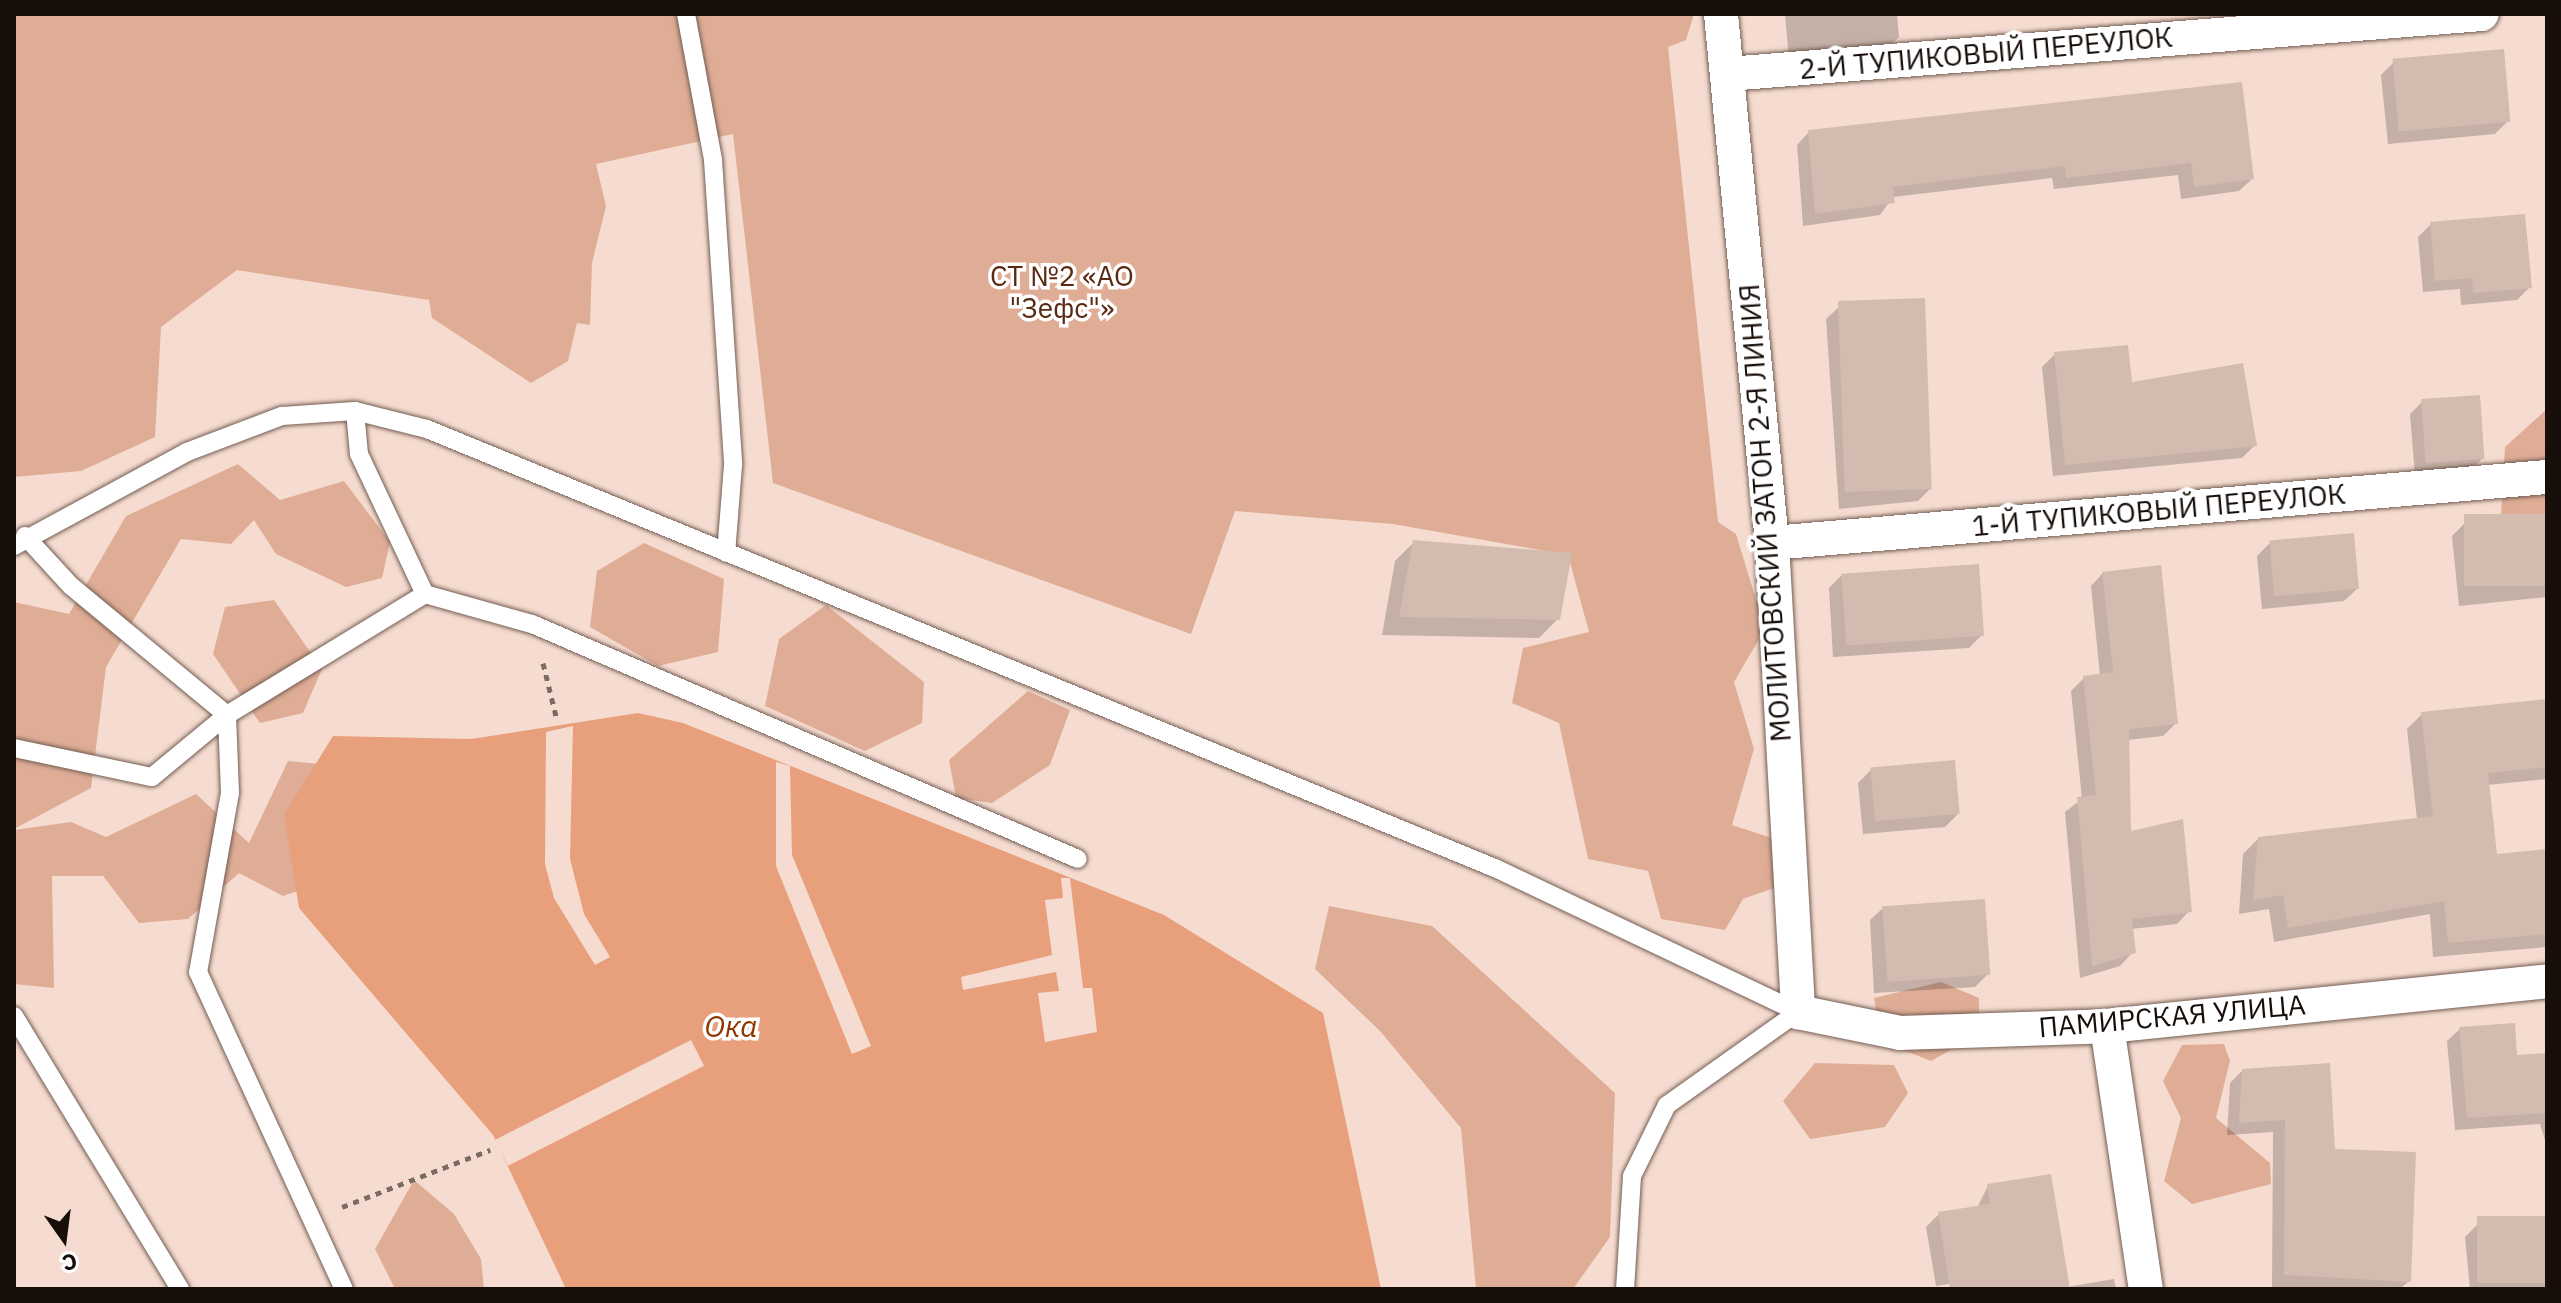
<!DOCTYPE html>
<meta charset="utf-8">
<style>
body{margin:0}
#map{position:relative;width:2561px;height:1303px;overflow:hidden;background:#f6dcd0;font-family:"IBM Plex Sans",sans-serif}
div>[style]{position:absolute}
.green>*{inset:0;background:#dfad96}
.water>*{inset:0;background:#e89f7c}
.pier>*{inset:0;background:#f6dcd0;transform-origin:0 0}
.shadow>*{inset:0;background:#0003}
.building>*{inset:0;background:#d4bbb0;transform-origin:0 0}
.path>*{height:5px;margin-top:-2.5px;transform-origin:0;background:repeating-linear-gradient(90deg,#7c6b63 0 6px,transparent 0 12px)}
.roads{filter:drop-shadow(0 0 2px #735d53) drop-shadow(0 0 2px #735d53)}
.lane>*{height:18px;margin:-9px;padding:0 9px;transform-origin:9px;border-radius:9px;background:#fff}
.street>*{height:34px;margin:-17px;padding:0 17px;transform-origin:17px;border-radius:17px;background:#fff}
span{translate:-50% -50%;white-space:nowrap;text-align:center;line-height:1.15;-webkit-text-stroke:7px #fff;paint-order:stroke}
.street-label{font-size:28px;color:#170e0a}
.park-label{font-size:28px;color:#592a12}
.water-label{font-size:30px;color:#8e3800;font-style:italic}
.frame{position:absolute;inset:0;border:16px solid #170e0a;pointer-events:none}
.north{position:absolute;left:24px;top:1199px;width:80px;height:80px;-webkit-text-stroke:6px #fff;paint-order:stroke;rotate:166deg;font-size:22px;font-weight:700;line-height:32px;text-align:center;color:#170e0a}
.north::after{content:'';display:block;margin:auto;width:28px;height:36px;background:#170e0a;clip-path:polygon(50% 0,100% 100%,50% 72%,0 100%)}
</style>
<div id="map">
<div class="green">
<i style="clip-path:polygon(14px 14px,1694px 14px,1686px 40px,1668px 47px,1718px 522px,1736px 534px,1765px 629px,1734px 682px,1754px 749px,1732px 825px,1775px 839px,1780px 886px,1743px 899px,1725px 930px,1661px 919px,1648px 871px,1588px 859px,1559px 723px,1512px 703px,1523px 648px,1589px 632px,1568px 555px,1393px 524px,1235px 511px,1191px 634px,773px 483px,733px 134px,596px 164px,606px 206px,592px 263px,590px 325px,577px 323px,568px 361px,531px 383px,432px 318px,429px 300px,237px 270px,161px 327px,155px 437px,81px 471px,14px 477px)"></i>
<i style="clip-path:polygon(2547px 409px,2547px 565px,2500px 533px,2505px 447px)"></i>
<i style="clip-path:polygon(238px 464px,280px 500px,344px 481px,390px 542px,382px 578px,346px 587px,276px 554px,254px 520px,231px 544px,181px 539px,106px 667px,91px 788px,14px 829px,14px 602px,69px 614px,126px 516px)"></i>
<i style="clip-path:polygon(644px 543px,724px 579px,718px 652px,658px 666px,590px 627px,597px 571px)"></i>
<i style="clip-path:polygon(274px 600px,322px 669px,303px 713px,260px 723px,213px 654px,225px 607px)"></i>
<i style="clip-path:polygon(826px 605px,924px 682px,922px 723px,865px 751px,765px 706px,779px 639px)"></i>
<i style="clip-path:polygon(1028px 691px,1070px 710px,1050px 765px,992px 803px,956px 798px,949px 760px)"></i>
<i style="clip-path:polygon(288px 761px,332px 765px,337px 878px,283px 896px,239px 873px,188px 919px,139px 923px,103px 876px,52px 876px,54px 988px,14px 984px,14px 830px,71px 822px,106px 837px,196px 794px,249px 843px)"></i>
<i style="clip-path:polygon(1329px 906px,1432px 926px,1615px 1093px,1610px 1237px,1573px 1289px,1476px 1289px,1461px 1128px,1380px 1031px,1315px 969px)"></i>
<i style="clip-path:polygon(1941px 982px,1979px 998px,1979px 1034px,1931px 1061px,1881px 1041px,1874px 998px)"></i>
<i style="clip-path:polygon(2224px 1044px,2230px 1061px,2216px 1118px,2270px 1163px,2271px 1184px,2192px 1204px,2164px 1181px,2181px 1118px,2163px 1081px,2182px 1045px)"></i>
<i style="clip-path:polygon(1815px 1063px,1894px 1065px,1908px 1093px,1885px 1127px,1810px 1139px,1783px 1101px)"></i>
<i style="clip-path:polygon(414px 1180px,454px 1214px,481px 1259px,484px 1289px,395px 1289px,375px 1249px)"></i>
</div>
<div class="water">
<i style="clip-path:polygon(638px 713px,683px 723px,1164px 915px,1323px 1013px,1381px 1289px,566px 1289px,493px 1135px,299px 908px,284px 815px,333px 736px,471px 739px)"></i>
</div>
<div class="pier">
<i style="clip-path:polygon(573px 726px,570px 859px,584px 914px,610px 957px,595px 965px,554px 898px,545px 864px,546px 732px)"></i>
<i style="clip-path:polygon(776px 762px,790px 766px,792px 855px,871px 1046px,852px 1054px,776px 866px)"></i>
<i style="clip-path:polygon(1061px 878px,1070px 878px,1083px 988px,1092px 988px,1097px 1032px,1045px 1042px,1038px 993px,1059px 991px,1056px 972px,963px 990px,961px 977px,1052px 955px,1045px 900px,1063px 898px)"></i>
<i style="left:691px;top:1040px;width:29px;height:220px;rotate:63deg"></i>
</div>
<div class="shadow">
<i style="clip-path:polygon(1785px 14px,1897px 14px,1899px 37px,1886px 50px,1789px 60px)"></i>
<i style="clip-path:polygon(2394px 62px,2508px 121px,2495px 134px,2388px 144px,2381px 75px)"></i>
<i style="clip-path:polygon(2240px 84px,2252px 179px,2239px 191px,2181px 199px,2178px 175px,2054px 189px,2052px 178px,1893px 197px,1880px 215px,1803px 226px,1797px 145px,1809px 132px)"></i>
<i style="clip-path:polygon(2431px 224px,2530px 287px,2517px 300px,2461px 305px,2460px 289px,2423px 292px,2418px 237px)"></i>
<i style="clip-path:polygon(1839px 307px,1931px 488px,1918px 501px,1839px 509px,1826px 319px)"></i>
<i style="clip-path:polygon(2055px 354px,2130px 384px,2255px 445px,2242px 458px,2053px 476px,2042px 367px)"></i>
<i style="clip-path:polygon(2422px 402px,2483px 458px,2470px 471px,2415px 476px,2410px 414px)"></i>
<i style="clip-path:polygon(2547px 516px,2547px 597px,2459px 606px,2452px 536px,2465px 523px)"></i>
<i style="clip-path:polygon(1414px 542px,1558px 619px,1539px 638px,1382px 635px,1395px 561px)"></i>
<i style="clip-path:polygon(2270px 543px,2357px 589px,2344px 601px,2262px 609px,2257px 556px)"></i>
<i style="clip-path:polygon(2103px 573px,2176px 723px,2163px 736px,2128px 740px,2129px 834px,2189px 911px,2177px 924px,2131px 929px,2133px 952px,2120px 966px,2080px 978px,2065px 812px,2082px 799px,2071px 691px,2084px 678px,2100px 676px,2091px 586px)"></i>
<i style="clip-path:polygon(1842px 575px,1982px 635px,1969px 648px,1833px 657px,1829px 588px)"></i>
<i style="clip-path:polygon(2547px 701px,2547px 779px,2487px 785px,2495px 856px,2547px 851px,2547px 947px,2433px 957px,2430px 914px,2274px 942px,2269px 909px,2239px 914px,2243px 854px,2258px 839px,2417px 820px,2407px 729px,2422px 714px)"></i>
<i style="clip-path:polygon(1871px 770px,1958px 814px,1945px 827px,1863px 834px,1858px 783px)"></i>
<i style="clip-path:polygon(1883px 908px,1988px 974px,1975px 987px,1874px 993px,1870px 920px)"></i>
<i style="clip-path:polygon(2460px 1029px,2515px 1057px,2547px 1055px,2547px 1147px,2540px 1124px,2455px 1130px,2447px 1041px)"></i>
<i style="clip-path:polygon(2243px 1070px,2333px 1151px,2409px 1281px,2400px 1289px,2272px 1287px,2273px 1132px,2227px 1135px,2230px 1083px)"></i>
<i style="clip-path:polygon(1988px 1186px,2067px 1287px,2114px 1279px,2116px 1289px,1999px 1289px,1997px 1276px,1936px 1286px,1926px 1227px,1939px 1214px,1977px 1208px)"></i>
<i style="clip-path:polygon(2547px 1218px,2547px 1289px,2470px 1289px,2465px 1237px,2478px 1224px)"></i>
</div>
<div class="building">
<i style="left:2504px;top:49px;width:73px;height:112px;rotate:85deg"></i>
<i style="clip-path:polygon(2242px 82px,2254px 179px,2194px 187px,2191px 163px,2066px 178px,2065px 166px,1893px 187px,1895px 203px,1815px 214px,1808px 130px)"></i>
<i style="clip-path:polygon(2525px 214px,2532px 288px,2473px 293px,2472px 278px,2435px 281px,2430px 222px)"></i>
<i style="left:1925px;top:298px;width:191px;height:87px;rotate:88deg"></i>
<i style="clip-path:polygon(2128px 345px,2132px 382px,2243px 363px,2257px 446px,2065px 465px,2054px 352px)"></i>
<i style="left:2480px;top:395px;width:64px;height:59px;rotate:86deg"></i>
<i style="left:2547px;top:514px;width:72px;height:83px;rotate:90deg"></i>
<i style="left:2354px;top:533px;width:56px;height:85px;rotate:85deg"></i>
<i style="clip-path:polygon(1413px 540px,1572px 553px,1560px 620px,1399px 617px)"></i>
<i style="left:1979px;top:564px;width:72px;height:138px;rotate:86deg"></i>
<i style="clip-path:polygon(2161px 565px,2178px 724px,2129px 729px,2131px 831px,2183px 819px,2192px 912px,2132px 919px,2136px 953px,2092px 966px,2077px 797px,2096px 795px,2083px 676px,2113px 672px,2102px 572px)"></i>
<i style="clip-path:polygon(2547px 699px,2547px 767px,2488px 773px,2497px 854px,2547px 849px,2547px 934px,2448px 943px,2444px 901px,2288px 928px,2283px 895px,2253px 900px,2258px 837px,2433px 816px,2421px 712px)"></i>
<i style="left:1955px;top:760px;width:54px;height:85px;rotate:85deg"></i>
<i style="left:1985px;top:899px;width:76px;height:103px;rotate:86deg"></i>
<i style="clip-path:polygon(2515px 1023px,2517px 1055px,2547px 1053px,2547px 1113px,2467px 1118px,2459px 1027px)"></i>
<i style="clip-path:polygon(2330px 1063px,2335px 1149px,2416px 1152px,2411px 1282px,2284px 1275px,2285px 1120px,2239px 1123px,2242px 1069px)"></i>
<i style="clip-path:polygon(2051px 1174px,2070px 1289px,1950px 1289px,1938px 1212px,1990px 1204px,1987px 1184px)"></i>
<i style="left:2547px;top:1216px;width:67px;height:70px;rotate:90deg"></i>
</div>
<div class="path">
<i style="left:543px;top:663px;width:59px;rotate:76.2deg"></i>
<i style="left:342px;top:1207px;width:159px;rotate:-21.1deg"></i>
</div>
<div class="roads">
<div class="lane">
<i style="left:686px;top:14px;width:148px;rotate:79.5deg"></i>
<i style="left:713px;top:160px;width:306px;rotate:86.2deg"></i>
<i style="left:733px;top:465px;width:88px;rotate:94.5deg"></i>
<i style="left:355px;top:411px;width:43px;rotate:84.7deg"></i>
<i style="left:359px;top:454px;width:155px;rotate:64.8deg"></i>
<i style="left:425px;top:594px;width:111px;rotate:15.7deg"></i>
<i style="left:532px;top:624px;width:594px;rotate:23.29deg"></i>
<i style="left:25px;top:536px;width:68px;rotate:47.4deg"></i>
<i style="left:71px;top:586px;width:202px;rotate:39.6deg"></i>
<i style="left:227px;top:715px;width:232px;rotate:-31.4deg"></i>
<i style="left:14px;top:546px;width:197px;rotate:-28.5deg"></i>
<i style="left:187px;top:452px;width:102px;rotate:-20.8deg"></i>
<i style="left:282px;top:416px;width:73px;rotate:-3.9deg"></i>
<i style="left:355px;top:411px;width:74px;rotate:14deg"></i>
<i style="left:427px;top:429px;width:1155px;rotate:22.35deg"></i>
<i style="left:1495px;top:868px;width:335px;rotate:25.4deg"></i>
<i style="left:1798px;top:1012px;width:161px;rotate:144.6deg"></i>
<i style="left:1667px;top:1105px;width:79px;rotate:116.2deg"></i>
<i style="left:1632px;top:1176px;width:113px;rotate:93.5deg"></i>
<i style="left:14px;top:748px;width:141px;rotate:11.9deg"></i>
<i style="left:152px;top:777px;width:97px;rotate:-39.6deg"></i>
<i style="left:227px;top:715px;width:78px;rotate:87.8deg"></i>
<i style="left:230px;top:793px;width:182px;rotate:100.1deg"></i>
<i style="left:198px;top:972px;width:349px;rotate:65.3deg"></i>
<i style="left:14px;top:1016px;width:320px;rotate:58.7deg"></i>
</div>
<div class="street">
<i style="left:1721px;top:14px;width:531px;rotate:84.49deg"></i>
<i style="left:1772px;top:543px;width:470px;rotate:86.8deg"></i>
<i style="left:1798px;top:1012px;width:104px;rotate:11.6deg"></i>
<i style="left:1900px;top:1033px;width:207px;rotate:-1.9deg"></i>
<i style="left:2107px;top:1026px;width:442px;rotate:-5.8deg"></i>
<i style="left:1728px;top:74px;width:756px;rotate:-4.55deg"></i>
<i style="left:1772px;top:543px;width:778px;rotate:-4.87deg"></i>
<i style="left:2107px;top:1026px;width:266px;rotate:81.6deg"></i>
</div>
</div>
<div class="street-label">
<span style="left:1986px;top:53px;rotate:-5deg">2-Й ТУПИКОВЫЙ ПЕРЕУЛОК</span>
<span style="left:2159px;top:510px;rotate:-5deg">1-Й ТУПИКОВЫЙ ПЕРЕУЛОК</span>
<span style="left:1765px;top:513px;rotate:-94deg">МОЛИТОВСКИЙ ЗАТОН 2-Я ЛИНИЯ</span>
<span style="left:2172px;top:1016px;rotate:-5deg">ПАМИРСКАЯ УЛИЦА</span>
</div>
<div class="park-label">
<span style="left:1062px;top:292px">СТ №2 «АО<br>"Зефс"»</span>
</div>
<div class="water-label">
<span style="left:731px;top:1026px">Ока</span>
</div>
<div class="frame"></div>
<div class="north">С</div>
</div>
